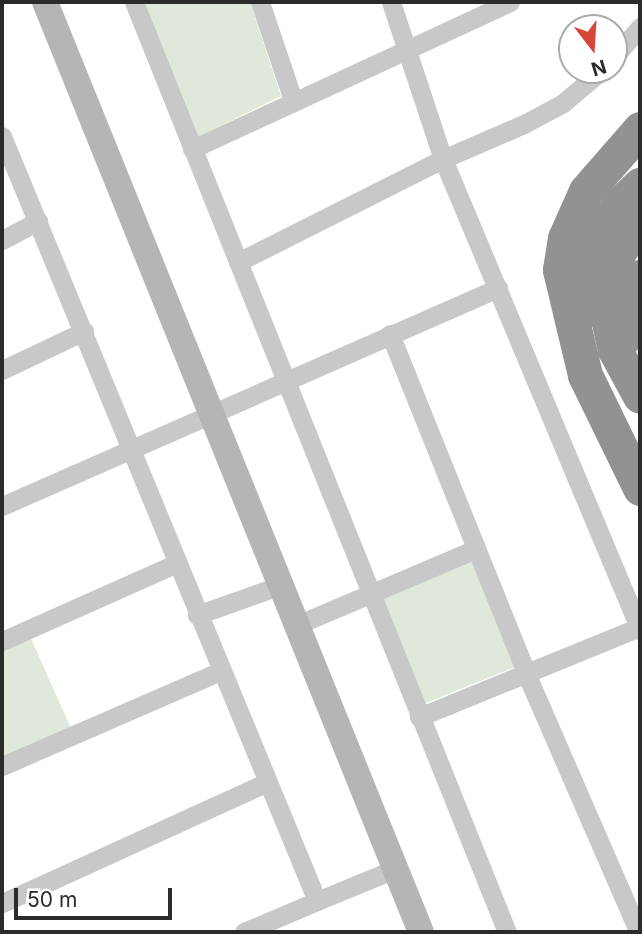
<!DOCTYPE html>
<style>
body{margin:0}
#map{position:relative;width:642px;height:934px;overflow:hidden;background:#fff;font-family:Inter,sans-serif}
div>[style]{position:absolute}
.green>*{inset:0;background:#dfe8da;transform-origin:0 0}
.street>*{height:19px;margin:-9.5px;padding:0 9.5px;transform-origin:9.5px;border-radius:9.5px;background:#c8c8c8}
.secondary>*{height:26px;margin:-13px;padding:0 13px;transform-origin:13px;border-radius:13px;background:#b5b5b5}
.highway>*{height:35px;margin:-17.5px;padding:0 17.5px;transform-origin:17.5px;border-radius:17.5px;background:#929292}
span{translate:-50% -50%;white-space:nowrap;text-align:center;line-height:1.15;-webkit-text-stroke:7px #fff;paint-order:stroke}
.frame{position:absolute;inset:0;border:4px solid #2b2b2b;pointer-events:none}
.north{position:absolute;left:558px;top:14px;width:70px;height:70px;box-sizing:border-box;background:#fff;border:2px solid #aaa;border-radius:50%;rotate:163deg;font-size:19px;font-weight:700;line-height:28px;text-align:center;color:#2b2b2b}
.north::after{content:'';display:block;margin:auto;width:24px;height:32px;background:#d74639;clip-path:polygon(50% 0,100% 100%,50% 72%,0 100%)}
.scale{position:absolute;left:14px;top:888px;width:158px;height:32px;box-sizing:border-box;border:4px solid #2b2b2b;border-top:0;padding-left:9px;font-size:21px;line-height:24px;white-space:nowrap;color:#2b2b2b;-webkit-text-stroke:5px #fff;paint-order:stroke}
</style>
<div id="map">
<div class="green">
<i style="clip-path:polygon(143px 2px,250px 2px,281px 96px,196px 138px)"></i>
<i style="left:472px;top:555px;width:120px;height:102px;rotate:68deg"></i>
<i style="clip-path:polygon(29px 634px,71px 728px,2px 760px,2px 646px)"></i>
</div>
<div class="street">
<i style="left:134px;top:2px;width:1002px;rotate:68.15deg"></i>
<i style="left:260px;top:2px;width:103px;rotate:71.4deg"></i>
<i style="left:391px;top:2px;width:165px;rotate:71.7deg"></i>
<i style="left:443px;top:159px;width:511px;rotate:67.3deg"></i>
<i style="left:614px;top:57px;width:40px;rotate:-49deg"></i>
<i style="left:2px;top:136px;width:827px;rotate:67.62deg"></i>
<i style="left:317px;top:901px;width:79px;rotate:157deg"></i>
<i style="left:192px;top:149px;width:350px;rotate:-24.8deg"></i>
<i style="left:2px;top:240px;width:41px;rotate:-27.8deg"></i>
<i style="left:238px;top:262px;width:229px;rotate:-26.7deg"></i>
<i style="left:443px;top:159px;width:90px;rotate:-23.4deg"></i>
<i style="left:526px;top:123px;width:42px;rotate:-28.4deg"></i>
<i style="left:563px;top:103px;width:51px;rotate:-40.2deg"></i>
<i style="left:390px;top:334px;width:365px;rotate:68.1deg"></i>
<i style="left:526px;top:673px;width:278px;rotate:66.5deg"></i>
<i style="left:2px;top:370px;width:91px;rotate:-25.4deg"></i>
<i style="left:2px;top:506px;width:542px;rotate:-23.73deg"></i>
<i style="left:197px;top:615px;width:92px;rotate:-19.6deg"></i>
<i style="left:299px;top:624px;width:192px;rotate:-23deg"></i>
<i style="left:2px;top:641px;width:192px;rotate:-24deg"></i>
<i style="left:419px;top:717px;width:238px;rotate:-22.2deg"></i>
<i style="left:2px;top:766px;width:238px;rotate:-23.5deg"></i>
<i style="left:317px;top:901px;width:87px;rotate:-22.4deg"></i>
<i style="left:2px;top:903px;width:291px;rotate:-24.5deg"></i>
</div>
<div class="secondary">
<i style="left:45px;top:2px;width:1003px;rotate:67.99deg"></i>
</div>
<div class="highway">
<i style="left:640px;top:129px;width:82px;rotate:131.1deg"></i>
<i style="left:586px;top:191px;width:51px;rotate:114.1deg"></i>
<i style="left:565px;top:238px;width:32px;rotate:99deg"></i>
<i style="left:560px;top:270px;width:108px;rotate:76.6deg"></i>
<i style="left:585px;top:375px;width:126px;rotate:64deg"></i>
<i style="left:640px;top:219px;width:50px;rotate:122.7deg"></i>
<i style="left:613px;top:261px;width:45px;rotate:100.3deg"></i>
<i style="left:605px;top:305px;width:46px;rotate:77.5deg"></i>
<i style="left:615px;top:350px;width:52px;rotate:61.5deg"></i>
<i style="left:582px;top:312px;width:24px;rotate:-95deg"></i>
<i style="left:580px;top:288px;width:46px;rotate:-72.3deg"></i>
<i style="left:594px;top:244px;width:46px;rotate:-57.3deg"></i>
<i style="left:619px;top:205px;width:29px;rotate:-44deg"></i>
<i style="left:623px;top:339px;width:27px;rotate:-86deg"></i>
<i style="left:625px;top:312px;width:38px;rotate:-67deg"></i>
</div>
<div class="frame"></div>
<div class="north">N</div>
<div class="scale">50 m</div>
</div>
